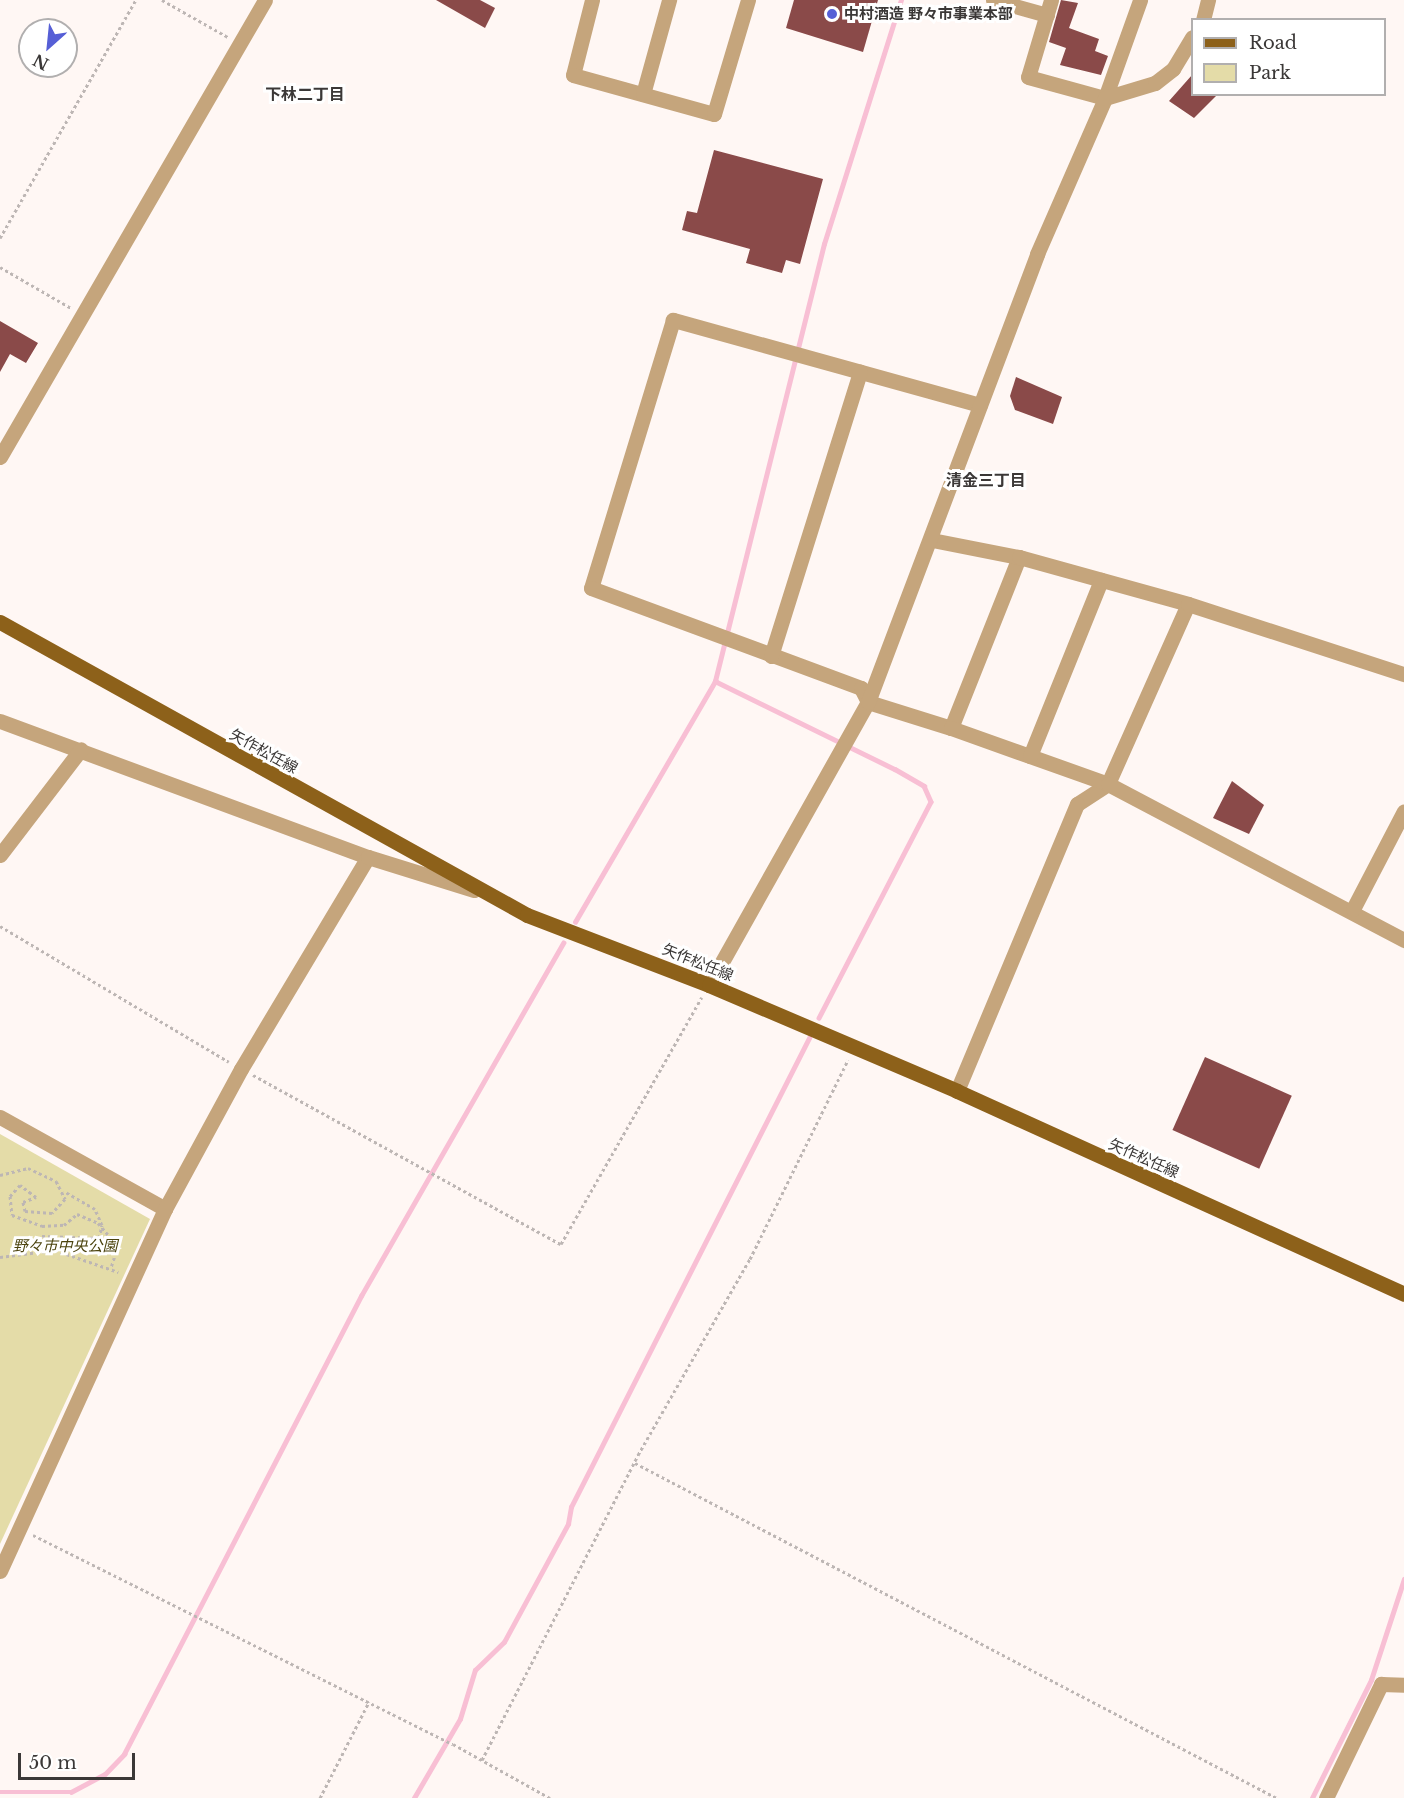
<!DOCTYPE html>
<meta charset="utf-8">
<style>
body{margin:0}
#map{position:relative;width:1404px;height:1798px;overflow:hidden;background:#fff7f4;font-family:"Libre Baskerville","Noto Sans JP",serif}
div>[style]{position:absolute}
.green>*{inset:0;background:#e4dca8}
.stream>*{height:4.5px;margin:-2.25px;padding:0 2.25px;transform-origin:2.25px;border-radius:2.25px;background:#f8bfd4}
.building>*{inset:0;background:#8a4a49;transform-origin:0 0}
.path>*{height:3px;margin-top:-1.5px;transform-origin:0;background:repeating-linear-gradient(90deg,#bdb6b4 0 3px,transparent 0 6px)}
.minor>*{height:15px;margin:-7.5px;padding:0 7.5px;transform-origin:7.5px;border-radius:7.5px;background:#c5a57c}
.major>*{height:15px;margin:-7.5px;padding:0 7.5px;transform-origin:7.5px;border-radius:7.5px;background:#8d611a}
.dots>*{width:16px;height:16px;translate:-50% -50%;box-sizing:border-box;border:3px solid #fff;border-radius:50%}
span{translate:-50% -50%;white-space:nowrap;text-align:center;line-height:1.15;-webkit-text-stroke:6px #fff;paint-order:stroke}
.poi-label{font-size:15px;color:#3b3837;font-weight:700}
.left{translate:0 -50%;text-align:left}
.street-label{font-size:15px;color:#3b3837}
.park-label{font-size:15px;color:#4b430e;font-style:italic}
.neighbourhood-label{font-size:16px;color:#3b3837;font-weight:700}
.legend{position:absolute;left:1191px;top:18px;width:195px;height:78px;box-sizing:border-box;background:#fff;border:2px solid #b1afaf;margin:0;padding:8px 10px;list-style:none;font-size:18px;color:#3b3837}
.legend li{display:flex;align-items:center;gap:12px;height:30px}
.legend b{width:30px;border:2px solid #b1afaf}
.north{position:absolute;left:18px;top:18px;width:60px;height:60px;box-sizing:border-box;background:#fff;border:2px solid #b1afaf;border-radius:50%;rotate:207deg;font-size:16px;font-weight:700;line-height:24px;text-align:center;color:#3b3837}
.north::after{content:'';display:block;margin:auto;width:21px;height:27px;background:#565fd6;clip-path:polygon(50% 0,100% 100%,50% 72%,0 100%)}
.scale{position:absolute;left:18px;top:1753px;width:117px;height:27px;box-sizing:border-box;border:3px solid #3b3837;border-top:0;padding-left:8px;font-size:18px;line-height:21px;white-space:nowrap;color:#3b3837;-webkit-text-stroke:4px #fff;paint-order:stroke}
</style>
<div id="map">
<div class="green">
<i style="clip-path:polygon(0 1134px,150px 1219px,0 1544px)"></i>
</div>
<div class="stream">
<i style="left:715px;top:681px;width:200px;rotate:26.1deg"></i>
<i style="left:895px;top:769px;width:34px;rotate:30deg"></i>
<i style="left:924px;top:786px;width:17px;rotate:66deg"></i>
<i style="left:931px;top:802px;width:243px;rotate:117.4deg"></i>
<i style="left:575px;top:922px;width:279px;rotate:-59.8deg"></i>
<i style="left:715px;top:681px;width:450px;rotate:-76deg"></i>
<i style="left:824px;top:244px;width:256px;rotate:-72.5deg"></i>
<i style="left:0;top:1792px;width:71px"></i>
<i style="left:71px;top:1792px;width:38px;rotate:-28deg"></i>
<i style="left:105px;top:1774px;width:28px;rotate:-46deg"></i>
<i style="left:124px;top:1754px;width:516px;rotate:-62.64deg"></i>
<i style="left:361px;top:1296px;width:407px;rotate:-60.2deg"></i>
<i style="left:414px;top:1798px;width:91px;rotate:-59.8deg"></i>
<i style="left:460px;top:1719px;width:51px;rotate:-73deg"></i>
<i style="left:475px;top:1670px;width:40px;rotate:-44deg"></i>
<i style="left:504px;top:1642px;width:134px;rotate:-61.5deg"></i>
<i style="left:568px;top:1524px;width:17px;rotate:-80deg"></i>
<i style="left:571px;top:1507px;width:526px;rotate:-63.09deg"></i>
<i style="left:1312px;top:1798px;width:132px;rotate:-63.4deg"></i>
<i style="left:1371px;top:1680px;width:106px;rotate:-71.9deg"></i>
</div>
<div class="building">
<i style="clip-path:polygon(436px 0,480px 0,495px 8px,485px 28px)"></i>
<i style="clip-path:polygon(794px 0,878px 0,863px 52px,786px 28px)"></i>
<i style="clip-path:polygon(1061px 0,1078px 3px,1069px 28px,1099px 39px,1095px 51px,1108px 56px,1101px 75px,1060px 65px,1066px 48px,1049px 42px)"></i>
<i style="clip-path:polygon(1192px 75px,1192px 94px,1218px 94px,1194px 118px,1169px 101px)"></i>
<i style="clip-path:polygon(714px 150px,823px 179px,800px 264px,786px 260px,782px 273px,746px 263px,750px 249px,682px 230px,687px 211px,697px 213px)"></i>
<i style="clip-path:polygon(0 321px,38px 343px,26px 363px,10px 354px,0 372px)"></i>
<i style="clip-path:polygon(1016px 377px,1062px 397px,1053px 424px,1015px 410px,1010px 396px)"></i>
<i style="clip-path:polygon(1232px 781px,1264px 805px,1249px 834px,1213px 818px)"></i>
<i style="left:1205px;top:1057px;width:95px;height:80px;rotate:24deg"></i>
</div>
<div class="path">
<i style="left:162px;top:0;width:76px;rotate:29.3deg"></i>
<i style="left:0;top:238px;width:274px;rotate:-60.3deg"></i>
<i style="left:0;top:267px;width:82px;rotate:30deg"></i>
<i style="left:0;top:926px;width:266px;rotate:30.7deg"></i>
<i style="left:253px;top:1075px;width:351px;rotate:28.8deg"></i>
<i style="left:561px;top:1244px;width:284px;rotate:-60.3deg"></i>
<i style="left:0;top:1175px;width:29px;rotate:-14deg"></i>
<i style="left:28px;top:1168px;width:31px;rotate:25deg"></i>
<i style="left:56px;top:1181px;width:20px;rotate:63deg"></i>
<i style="left:65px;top:1199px;width:19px;rotate:133deg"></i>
<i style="left:52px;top:1213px;width:27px;rotate:-176deg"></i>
<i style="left:25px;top:1211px;width:9px;rotate:-103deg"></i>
<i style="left:23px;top:1202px;width:14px;rotate:-21deg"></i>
<i style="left:36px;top:1197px;width:20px;rotate:-143deg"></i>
<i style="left:20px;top:1185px;width:15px;rotate:132deg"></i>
<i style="left:10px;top:1196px;width:19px;rotate:84deg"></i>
<i style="left:12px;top:1215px;width:32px;rotate:20deg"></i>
<i style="left:42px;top:1226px;width:22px;rotate:-3deg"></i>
<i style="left:64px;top:1225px;width:17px;rotate:-40deg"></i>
<i style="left:77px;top:1214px;width:23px;rotate:23deg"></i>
<i style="left:98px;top:1223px;width:30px;rotate:49deg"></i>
<i style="left:118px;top:1246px;width:23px;rotate:108deg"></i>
<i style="left:42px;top:1236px;width:57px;rotate:2deg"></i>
<i style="left:99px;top:1238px;width:13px;rotate:-77deg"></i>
<i style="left:102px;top:1225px;width:17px;rotate:-114deg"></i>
<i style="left:95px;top:1209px;width:36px;rotate:-150deg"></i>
<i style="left:0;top:1257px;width:55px;rotate:-7.3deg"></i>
<i style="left:55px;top:1250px;width:67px;rotate:19.2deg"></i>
<i style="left:635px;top:1463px;width:724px;rotate:27.56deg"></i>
<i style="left:33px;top:1535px;width:469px;rotate:26.5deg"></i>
<i style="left:453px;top:1744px;width:111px;rotate:29.1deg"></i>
<i style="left:482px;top:1760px;width:343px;rotate:-62.9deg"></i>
<i style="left:638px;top:1455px;width:226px;rotate:-60.3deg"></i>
<i style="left:750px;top:1259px;width:222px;rotate:-63.8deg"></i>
<i style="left:320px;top:1798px;width:108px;rotate:-63deg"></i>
</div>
<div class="minor">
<i style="left:592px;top:0;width:77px;rotate:104.2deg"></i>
<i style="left:573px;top:75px;width:146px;rotate:15.5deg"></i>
<i style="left:714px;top:114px;width:119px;rotate:-73.4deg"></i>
<i style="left:993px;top:0;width:56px;rotate:15.5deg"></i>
<i style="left:1051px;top:0;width:80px;rotate:106.6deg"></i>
<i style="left:1028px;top:77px;width:80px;rotate:15.3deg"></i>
<i style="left:1105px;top:98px;width:104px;rotate:-70.3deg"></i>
<i style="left:1203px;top:20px;width:21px;rotate:-76deg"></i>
<i style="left:643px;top:94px;width:98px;rotate:-74.5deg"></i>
<i style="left:980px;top:405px;width:319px;rotate:-164.5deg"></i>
<i style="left:673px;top:320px;width:280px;rotate:107deg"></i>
<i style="left:591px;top:588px;width:288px;rotate:20.3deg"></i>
<i style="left:861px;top:688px;width:16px;rotate:63deg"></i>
<i style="left:868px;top:702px;width:87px;rotate:17.4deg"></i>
<i style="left:951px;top:728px;width:184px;rotate:-68.3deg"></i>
<i style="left:0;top:457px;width:528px;rotate:-59.89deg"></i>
<i style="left:932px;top:540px;width:89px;rotate:11.1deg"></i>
<i style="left:1019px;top:557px;width:175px;rotate:15.5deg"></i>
<i style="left:1188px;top:604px;width:197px;rotate:114deg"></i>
<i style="left:1108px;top:784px;width:37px;rotate:147deg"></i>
<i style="left:1077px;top:804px;width:311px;rotate:112.7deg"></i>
<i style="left:1188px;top:604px;width:227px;rotate:18deg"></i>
<i style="left:771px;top:656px;width:298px;rotate:-72.6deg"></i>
<i style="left:0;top:721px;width:392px;rotate:20.3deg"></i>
<i style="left:951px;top:728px;width:167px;rotate:19.6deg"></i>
<i style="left:1108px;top:784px;width:335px;rotate:27.8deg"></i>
<i style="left:1030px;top:756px;width:190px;rotate:-68deg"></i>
<i style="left:0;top:855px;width:133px;rotate:-52.6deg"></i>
<i style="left:1353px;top:909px;width:110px;rotate:-62.5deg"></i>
<i style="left:709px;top:985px;width:325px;rotate:-60.7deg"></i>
<i style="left:868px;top:702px;width:479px;rotate:-69.3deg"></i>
<i style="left:1037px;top:254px;width:170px;rotate:-66.4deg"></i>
<i style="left:1105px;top:98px;width:52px;rotate:-16.7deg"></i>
<i style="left:1155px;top:83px;width:23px;rotate:-38deg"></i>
<i style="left:1173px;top:69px;width:37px;rotate:-59deg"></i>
<i style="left:0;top:1117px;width:189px;rotate:29.1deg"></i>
<i style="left:0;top:1571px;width:398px;rotate:-65.5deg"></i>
<i style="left:165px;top:1209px;width:159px;rotate:-61.5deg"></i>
<i style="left:241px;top:1069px;width:247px;rotate:-59.1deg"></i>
<i style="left:368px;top:857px;width:111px;rotate:17.3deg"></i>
<i style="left:1326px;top:1798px;width:127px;rotate:-64.2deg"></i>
<i style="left:1381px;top:1684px;width:23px;rotate:2deg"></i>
</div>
<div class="major">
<i style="left:0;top:622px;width:603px;rotate:29.07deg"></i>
<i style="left:527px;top:915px;width:195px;rotate:21deg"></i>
<i style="left:709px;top:985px;width:270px;rotate:23.1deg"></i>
<i style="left:957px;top:1091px;width:491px;rotate:24.4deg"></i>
</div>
<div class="dots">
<i style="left:832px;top:14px;background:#565fd6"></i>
</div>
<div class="poi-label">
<span class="left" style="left:844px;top:14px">中村酒造 野々市事業本部</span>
</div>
<div class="street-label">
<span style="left:264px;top:751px;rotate:29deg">矢作松任線</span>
<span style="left:698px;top:962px;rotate:22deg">矢作松任線</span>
<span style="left:1144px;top:1158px;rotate:24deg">矢作松任線</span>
</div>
<div class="park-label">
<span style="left:65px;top:1246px">野々市中央公園</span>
</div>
<div class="neighbourhood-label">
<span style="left:305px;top:94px">下林二丁目</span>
<span style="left:986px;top:480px">清金三丁目</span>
</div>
<ul class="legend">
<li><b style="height:8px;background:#8d611a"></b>Road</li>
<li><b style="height:16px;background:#e4dca8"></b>Park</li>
</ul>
<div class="north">N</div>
<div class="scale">50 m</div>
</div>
